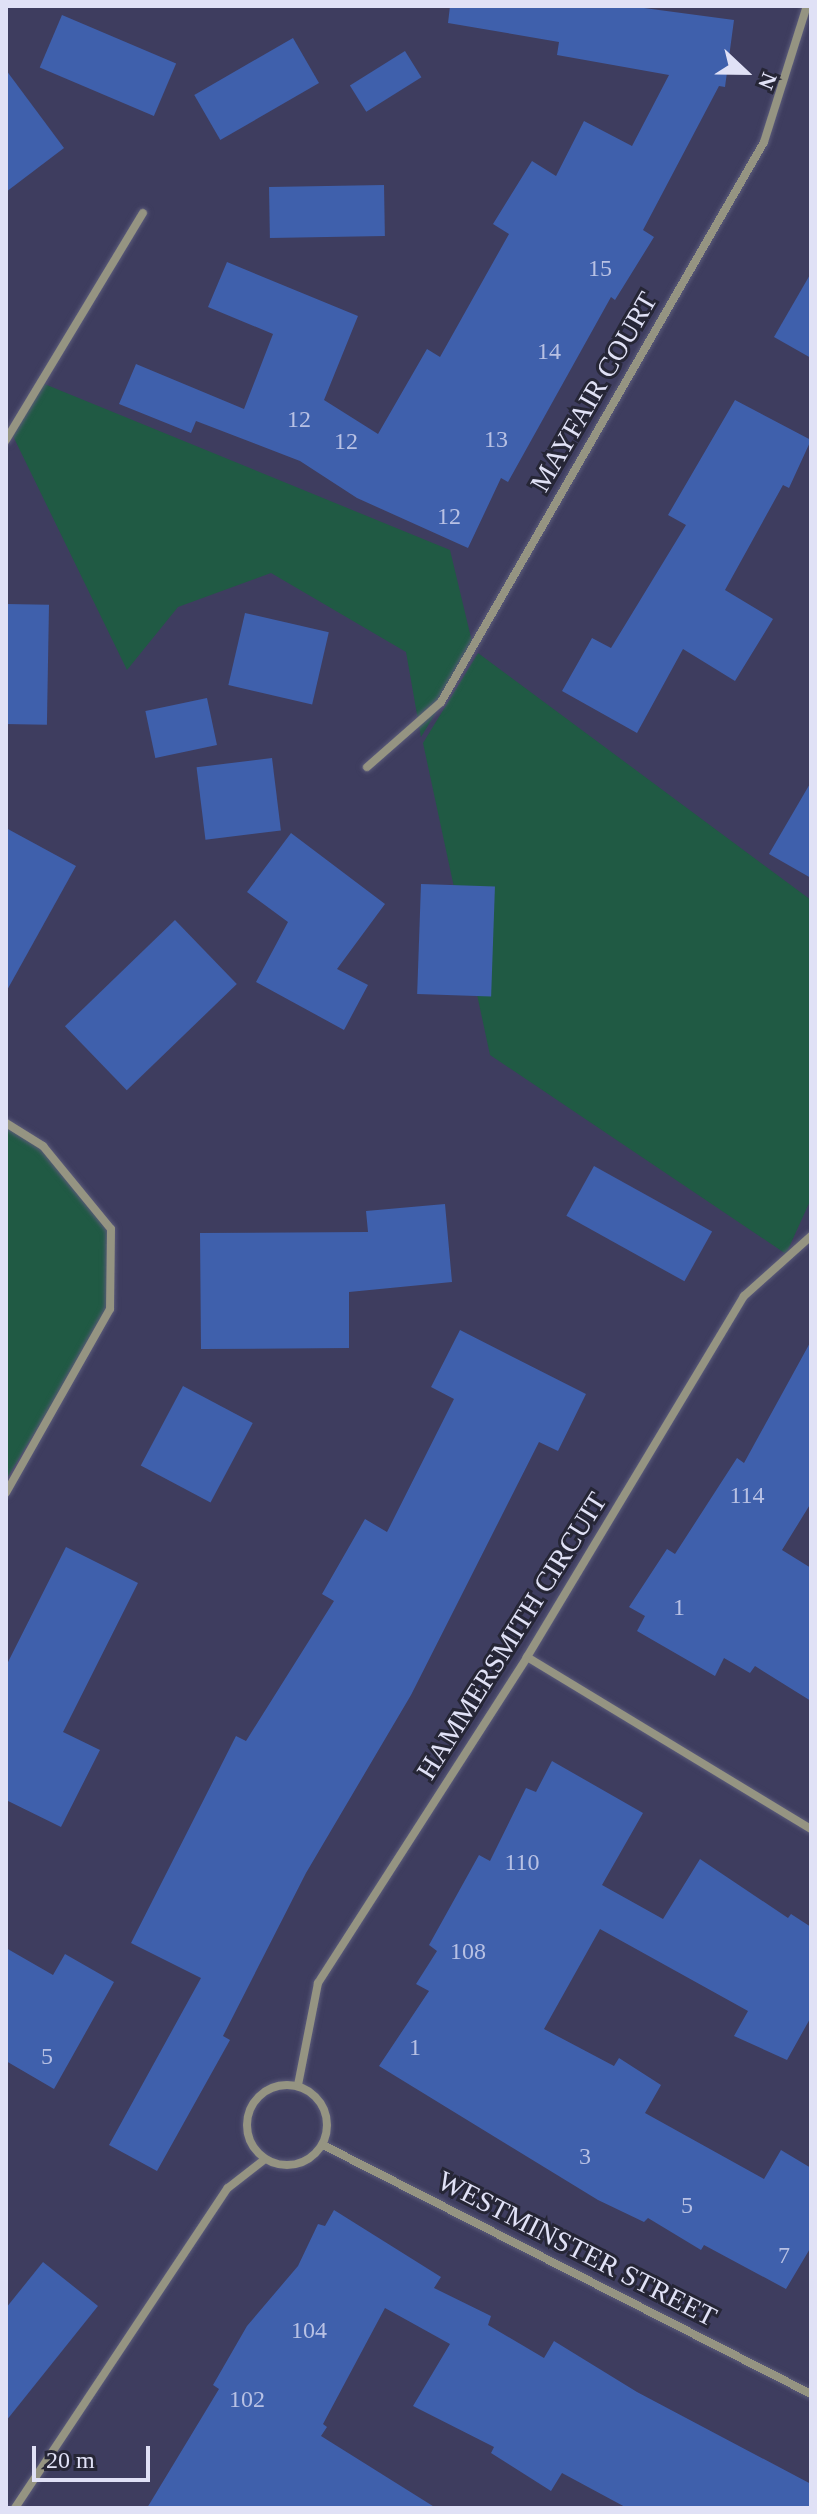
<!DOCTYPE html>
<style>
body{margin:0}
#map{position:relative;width:817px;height:2514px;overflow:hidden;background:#3e3d5f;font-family:Georgia,serif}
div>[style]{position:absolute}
.green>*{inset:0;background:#205a44}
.building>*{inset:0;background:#3f60ac;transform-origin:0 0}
.roads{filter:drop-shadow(0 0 2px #5b5b7a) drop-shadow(0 0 2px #5b5b7a)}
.street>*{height:8px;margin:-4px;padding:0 4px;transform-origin:4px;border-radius:4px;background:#959482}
.street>.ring{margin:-4px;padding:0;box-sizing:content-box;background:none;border:8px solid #959482;border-radius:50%}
span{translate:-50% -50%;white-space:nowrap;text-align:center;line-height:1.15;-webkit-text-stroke:6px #262636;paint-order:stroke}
.number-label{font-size:24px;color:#b8c1e4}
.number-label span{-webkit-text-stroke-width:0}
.street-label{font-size:28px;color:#e0e1f6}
.frame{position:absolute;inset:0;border:8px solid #e0e1f6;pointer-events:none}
.north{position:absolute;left:705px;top:32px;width:80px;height:80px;-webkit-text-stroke:6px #262636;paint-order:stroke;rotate:112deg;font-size:22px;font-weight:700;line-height:32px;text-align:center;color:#e0e1f6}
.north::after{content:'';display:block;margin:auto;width:28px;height:36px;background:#e0e1f6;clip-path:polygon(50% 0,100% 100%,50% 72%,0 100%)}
.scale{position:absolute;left:32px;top:2446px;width:118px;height:36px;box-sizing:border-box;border:4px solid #e0e1f6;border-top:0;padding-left:10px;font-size:24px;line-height:28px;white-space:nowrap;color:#e0e1f6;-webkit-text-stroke:6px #262636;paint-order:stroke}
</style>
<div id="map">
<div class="green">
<i style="clip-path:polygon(42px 383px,450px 550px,474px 650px,421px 737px,406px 652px,271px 573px,178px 607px,127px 670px,12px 434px)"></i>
<i style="clip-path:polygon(478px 653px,811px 900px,811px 1199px,786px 1254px,490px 1055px,423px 743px)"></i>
<i style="clip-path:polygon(6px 1124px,42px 1146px,111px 1229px,110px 1309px,6px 1480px)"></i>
</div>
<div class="building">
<i style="clip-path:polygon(450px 6px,629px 6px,734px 20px,725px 87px,719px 86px,643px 230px,654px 237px,615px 300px,611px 297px,508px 482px,501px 478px,468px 548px,357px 498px,300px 461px,196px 421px,191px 433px,119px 404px,136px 364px,244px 409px,273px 334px,208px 307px,227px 262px,358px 316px,324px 400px,378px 434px,427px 349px,440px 357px,509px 234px,493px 224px,532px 161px,556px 176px,584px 121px,632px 146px,669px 75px,557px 55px,559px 42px,448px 23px)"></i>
<i style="left:62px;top:15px;width:124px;height:57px;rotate:23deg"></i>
<i style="left:293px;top:38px;width:52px;height:114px;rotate:60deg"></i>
<i style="left:405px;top:51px;width:31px;height:65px;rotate:58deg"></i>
<i style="clip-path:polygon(6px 70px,64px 148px,6px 192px)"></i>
<i style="left:384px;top:185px;width:51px;height:115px;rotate:89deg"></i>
<i style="clip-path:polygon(811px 273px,811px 358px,774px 337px)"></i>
<i style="clip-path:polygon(735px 400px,811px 440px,789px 488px,783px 485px,725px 590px,773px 619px,735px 681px,683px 649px,637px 733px,562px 691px,592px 638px,611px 648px,686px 525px,668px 515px)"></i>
<i style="left:6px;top:604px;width:43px;height:120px;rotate:1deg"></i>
<i style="left:245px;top:613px;width:86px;height:74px;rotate:13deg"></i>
<i style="left:207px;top:698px;width:48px;height:63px;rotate:78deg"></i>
<i style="left:272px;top:758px;width:73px;height:76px;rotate:83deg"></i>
<i style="clip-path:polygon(811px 782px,811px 878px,769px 854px)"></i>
<i style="clip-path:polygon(6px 828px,76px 866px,6px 992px)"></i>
<i style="clip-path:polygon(291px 833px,385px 904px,337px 969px,368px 985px,344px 1030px,256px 982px,288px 922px,247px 892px)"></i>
<i style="left:421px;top:884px;width:74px;height:110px;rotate:2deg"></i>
<i style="left:175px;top:920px;width:89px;height:153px;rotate:46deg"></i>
<i style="left:594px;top:1166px;width:135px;height:57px;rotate:29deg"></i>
<i style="clip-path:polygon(445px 1204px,452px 1282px,349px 1292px,349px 1348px,201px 1349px,200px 1233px,368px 1232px,366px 1211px)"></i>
<i style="clip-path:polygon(460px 1330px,586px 1394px,558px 1451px,539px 1442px,411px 1695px,306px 1873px,223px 2036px,230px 2040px,157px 2171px,109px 2145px,201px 1978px,131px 1943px,236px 1736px,246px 1741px,334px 1601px,322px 1594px,365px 1519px,387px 1532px,454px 1399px,431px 1387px)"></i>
<i style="clip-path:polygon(811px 1341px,811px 1503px,782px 1550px,811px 1568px,811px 1701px,755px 1666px,750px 1673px,724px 1658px,715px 1676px,637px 1631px,645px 1616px,629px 1607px,667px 1549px,675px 1554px,737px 1458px,744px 1463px)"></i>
<i style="left:183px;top:1386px;width:79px;height:90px;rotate:28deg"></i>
<i style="clip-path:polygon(66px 1547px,138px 1583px,63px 1732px,100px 1750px,61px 1827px,6px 1800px,6px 1666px)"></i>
<i style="clip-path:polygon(552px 1761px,643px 1813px,602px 1885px,663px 1919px,700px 1859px,788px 1918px,791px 1914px,811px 1927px,811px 2017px,787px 2060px,734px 2036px,748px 2011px,600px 1929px,544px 2029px,614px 2066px,619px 2058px,661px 2085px,645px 2113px,764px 2179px,781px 2150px,811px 2168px,811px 2247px,786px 2289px,704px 2245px,701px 2250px,648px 2218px,644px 2222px,598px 2200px,379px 2066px,429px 1991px,416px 1984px,437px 1951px,429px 1945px,479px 1855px,490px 1861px,526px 1788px,536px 1792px)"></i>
<i style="clip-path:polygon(6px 1948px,53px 1975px,65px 1954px,114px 1982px,54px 2089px,6px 2061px)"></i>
<i style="clip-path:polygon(334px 2210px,441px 2277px,434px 2288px,491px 2316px,488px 2325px,544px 2358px,554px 2341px,637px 2392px,811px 2484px,811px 2508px,627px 2508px,562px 2473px,551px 2491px,491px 2453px,494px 2447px,413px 2406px,450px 2344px,385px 2308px,323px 2424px,327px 2427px,321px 2436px,436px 2508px,147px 2508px,219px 2389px,213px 2385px,247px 2326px,298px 2266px,318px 2224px,325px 2226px)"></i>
<i style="clip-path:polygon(43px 2262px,98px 2306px,6px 2421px,6px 2308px)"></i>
</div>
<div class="roads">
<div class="street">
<i style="left:6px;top:440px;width:265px;rotate:-58.9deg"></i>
<i style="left:367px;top:767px;width:98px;rotate:-41.3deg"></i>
<i style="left:441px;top:702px;width:646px;rotate:-60.02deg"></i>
<i style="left:764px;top:142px;width:143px;rotate:-72.5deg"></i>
<i style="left:6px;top:1123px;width:44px;rotate:31.9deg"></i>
<i style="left:43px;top:1146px;width:107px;rotate:50.7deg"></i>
<i style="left:111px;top:1229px;width:80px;rotate:90.7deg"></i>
<i style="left:110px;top:1309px;width:211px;rotate:119.5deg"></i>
<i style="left:527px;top:1657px;width:332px;rotate:31.2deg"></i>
<i class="ring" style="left:247px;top:2085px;width:72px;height:72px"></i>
<i style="left:298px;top:2085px;width:104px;rotate:-78.9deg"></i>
<i style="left:318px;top:1983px;width:387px;rotate:-57.3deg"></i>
<i style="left:527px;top:1657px;width:421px;rotate:-59deg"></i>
<i style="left:744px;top:1296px;width:90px;rotate:-41.8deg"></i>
<i style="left:323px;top:2145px;width:548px;rotate:27.03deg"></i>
<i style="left:15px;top:2508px;width:384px;rotate:-56.4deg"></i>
<i style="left:228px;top:2188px;width:47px;rotate:-38.1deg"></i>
</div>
</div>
<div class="number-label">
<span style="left:600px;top:269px">15</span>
<span style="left:549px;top:352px">14</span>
<span style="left:299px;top:420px">12</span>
<span style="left:496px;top:440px">13</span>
<span style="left:346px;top:442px">12</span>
<span style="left:449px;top:517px">12</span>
<span style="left:747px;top:1496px">114</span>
<span style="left:679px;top:1608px">1</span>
<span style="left:522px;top:1863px">110</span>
<span style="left:468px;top:1952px">108</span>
<span style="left:415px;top:2048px">1</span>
<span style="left:47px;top:2057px">5</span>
<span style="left:585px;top:2157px">3</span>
<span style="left:687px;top:2206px">5</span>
<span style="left:784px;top:2256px">7</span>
<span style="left:309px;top:2331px">104</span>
<span style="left:247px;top:2400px">102</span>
</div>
<div class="street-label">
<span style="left:594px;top:392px;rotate:-60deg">MAYFAIR COURT</span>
<span style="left:512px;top:1636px;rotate:-58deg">HAMMERSMITH CIRCUIT</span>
<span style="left:577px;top:2249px;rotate:27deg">WESTMINSTER STREET</span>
</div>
<div class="frame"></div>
<div class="north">N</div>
<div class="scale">20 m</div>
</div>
